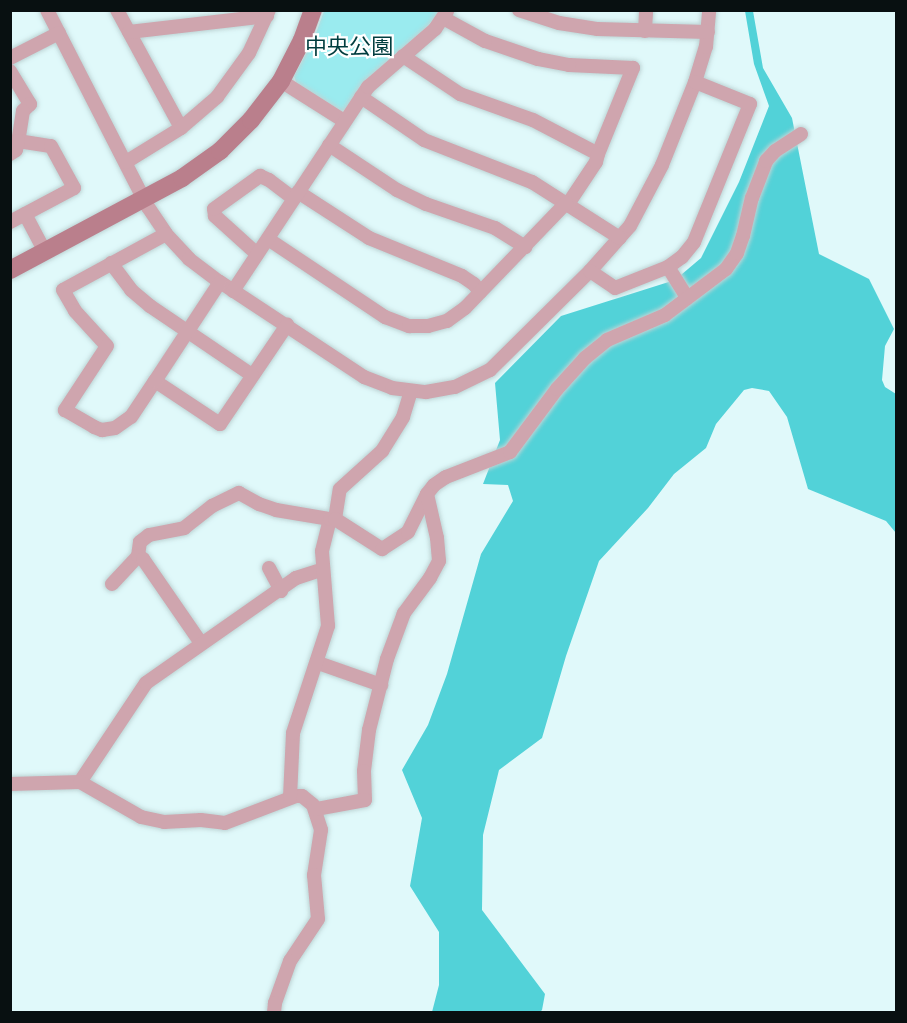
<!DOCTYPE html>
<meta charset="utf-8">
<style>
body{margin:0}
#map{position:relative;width:907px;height:1023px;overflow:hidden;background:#e0f9fa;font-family:Karla,"Noto Sans JP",sans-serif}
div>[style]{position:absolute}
.green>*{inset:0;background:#9aebef}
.forest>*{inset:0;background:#52d2d8}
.roads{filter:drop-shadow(0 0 2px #bdd4d5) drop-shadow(0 0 2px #bdd4d5)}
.street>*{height:14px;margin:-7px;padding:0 7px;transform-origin:7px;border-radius:7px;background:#cfa5ae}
.secondary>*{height:18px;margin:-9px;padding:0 9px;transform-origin:9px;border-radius:9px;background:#ba7f8c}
span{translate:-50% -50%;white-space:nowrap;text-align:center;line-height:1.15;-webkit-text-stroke:4.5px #fff;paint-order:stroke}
.park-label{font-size:22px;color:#003d3f}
.frame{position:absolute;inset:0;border:12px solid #081011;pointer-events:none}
</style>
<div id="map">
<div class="green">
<i style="clip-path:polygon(324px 11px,442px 11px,347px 109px,337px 112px,297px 85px,294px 76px,313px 41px)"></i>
</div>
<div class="forest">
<i style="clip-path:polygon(745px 11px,753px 11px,763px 68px,792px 118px,819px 254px,869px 279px,894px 329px,885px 346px,882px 380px,885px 387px,896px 394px,896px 533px,886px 521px,808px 489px,787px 417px,769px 391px,752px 388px,744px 390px,716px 424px,706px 448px,674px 474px,648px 508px,599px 561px,566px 656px,542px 738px,499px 770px,483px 835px,482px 910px,545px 994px,542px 1010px,540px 1012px,432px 1012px,439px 985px,439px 932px,410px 886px,422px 818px,402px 770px,428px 725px,447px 674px,481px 554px,513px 501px,508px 485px,483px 484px,500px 440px,495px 383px,561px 316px,675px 280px,701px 258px,739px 182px,769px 106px,754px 64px)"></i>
</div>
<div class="roads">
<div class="street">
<i style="left:47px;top:10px;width:221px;rotate:62.9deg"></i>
<i style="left:148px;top:207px;width:32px;rotate:56deg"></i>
<i style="left:166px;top:234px;width:34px;rotate:47deg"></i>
<i style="left:189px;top:259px;width:39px;rotate:37deg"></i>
<i style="left:220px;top:282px;width:173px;rotate:33.4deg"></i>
<i style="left:364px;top:377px;width:30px;rotate:21deg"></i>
<i style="left:392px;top:388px;width:34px;rotate:7deg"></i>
<i style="left:426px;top:392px;width:29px;rotate:-10deg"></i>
<i style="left:455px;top:387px;width:39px;rotate:-26deg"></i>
<i style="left:490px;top:370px;width:141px;rotate:-44.7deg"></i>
<i style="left:590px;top:271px;width:60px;rotate:-48.4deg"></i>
<i style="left:630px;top:226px;width:69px;rotate:-62.3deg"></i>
<i style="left:662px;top:165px;width:89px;rotate:-68.3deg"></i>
<i style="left:695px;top:82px;width:37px;rotate:-73deg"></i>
<i style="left:706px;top:47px;width:37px;rotate:-85deg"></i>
<i style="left:117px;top:10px;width:134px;rotate:61.5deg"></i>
<i style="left:519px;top:10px;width:42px;rotate:18deg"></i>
<i style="left:559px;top:23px;width:38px;rotate:9deg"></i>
<i style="left:597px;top:29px;width:111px;rotate:1.5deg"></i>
<i style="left:645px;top:31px;width:21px;rotate:-87deg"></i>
<i style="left:129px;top:32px;width:139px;rotate:-6.6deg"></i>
<i style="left:403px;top:56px;width:69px;rotate:33.7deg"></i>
<i style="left:460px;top:94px;width:77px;rotate:19.6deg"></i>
<i style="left:533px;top:120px;width:73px;rotate:27.6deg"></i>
<i style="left:598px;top:154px;width:93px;rotate:-67.9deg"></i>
<i style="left:633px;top:68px;width:64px;rotate:-177.3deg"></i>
<i style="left:569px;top:65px;width:32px;rotate:-169deg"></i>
<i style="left:538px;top:59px;width:56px;rotate:-161.2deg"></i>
<i style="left:485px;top:41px;width:48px;rotate:-151.3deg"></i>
<i style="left:10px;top:58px;width:55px;rotate:-27deg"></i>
<i style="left:10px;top:71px;width:39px;rotate:59deg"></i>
<i style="left:30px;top:104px;width:10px;rotate:135deg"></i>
<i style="left:23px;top:111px;width:30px;rotate:99deg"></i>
<i style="left:18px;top:141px;width:33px;rotate:9deg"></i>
<i style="left:51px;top:146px;width:48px;rotate:61.3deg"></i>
<i style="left:74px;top:188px;width:72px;rotate:152deg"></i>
<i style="left:281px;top:81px;width:75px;rotate:32.4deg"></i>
<i style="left:361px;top:97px;width:76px;rotate:34.3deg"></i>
<i style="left:424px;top:140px;width:116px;rotate:21.3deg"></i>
<i style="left:532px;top:182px;width:104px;rotate:32.5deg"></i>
<i style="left:329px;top:145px;width:82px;rotate:33.5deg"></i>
<i style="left:397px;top:190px;width:32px;rotate:26deg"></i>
<i style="left:426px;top:204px;width:73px;rotate:19.2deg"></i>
<i style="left:495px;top:228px;width:36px;rotate:32deg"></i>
<i style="left:10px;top:154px;width:7px;rotate:-34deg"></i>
<i style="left:16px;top:150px;width:9px;rotate:-77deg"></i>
<i style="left:126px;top:162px;width:65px;rotate:-31.7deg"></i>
<i style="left:181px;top:128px;width:48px;rotate:-40.7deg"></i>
<i style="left:217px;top:97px;width:54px;rotate:-54deg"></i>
<i style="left:249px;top:53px;width:47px;rotate:-65.1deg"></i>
<i style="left:298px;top:192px;width:85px;rotate:32.9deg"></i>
<i style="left:369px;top:238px;width:100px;rotate:22.2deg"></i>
<i style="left:462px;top:276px;width:14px;rotate:34deg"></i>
<i style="left:474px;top:284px;width:10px;rotate:53deg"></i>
<i style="left:568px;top:204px;width:50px;rotate:-56.3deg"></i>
<i style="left:596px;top:162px;width:8px;rotate:-76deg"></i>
<i style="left:25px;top:214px;width:43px;rotate:62.2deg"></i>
<i style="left:166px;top:234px;width:117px;rotate:151.5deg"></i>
<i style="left:63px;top:290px;width:24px;rotate:60deg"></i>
<i style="left:75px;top:311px;width:47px;rotate:47.6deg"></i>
<i style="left:107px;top:346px;width:77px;rotate:123.3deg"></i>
<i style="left:65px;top:410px;width:34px;rotate:30deg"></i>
<i style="left:94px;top:427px;width:9px;rotate:21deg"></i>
<i style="left:102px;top:430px;width:13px;rotate:-9deg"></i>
<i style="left:115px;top:428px;width:19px;rotate:-35deg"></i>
<i style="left:131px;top:417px;width:43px;rotate:-56.3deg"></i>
<i style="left:155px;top:381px;width:78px;rotate:33.5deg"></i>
<i style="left:220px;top:424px;width:120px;rotate:-55.9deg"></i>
<i style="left:268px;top:239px;width:141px;rotate:33.7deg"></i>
<i style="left:385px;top:317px;width:26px;rotate:21deg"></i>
<i style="left:409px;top:326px;width:19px"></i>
<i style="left:428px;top:326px;width:20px;rotate:-15deg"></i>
<i style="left:447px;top:321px;width:22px;rotate:-36deg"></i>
<i style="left:465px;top:308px;width:146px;rotate:-46.1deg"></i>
<i style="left:257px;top:254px;width:57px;rotate:-137.9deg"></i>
<i style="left:215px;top:216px;width:7px;rotate:-98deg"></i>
<i style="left:214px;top:209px;width:57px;rotate:-35.7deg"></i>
<i style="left:260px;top:176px;width:10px;rotate:24deg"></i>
<i style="left:269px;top:180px;width:30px;rotate:37deg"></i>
<i style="left:111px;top:263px;width:34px;rotate:53deg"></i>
<i style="left:131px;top:290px;width:25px;rotate:40deg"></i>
<i style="left:150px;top:306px;width:123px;rotate:34.1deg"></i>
<i style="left:668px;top:267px;width:36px;rotate:58deg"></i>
<i style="left:590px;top:271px;width:30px;rotate:34deg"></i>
<i style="left:615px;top:288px;width:57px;rotate:-21.6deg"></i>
<i style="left:668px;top:267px;width:17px;rotate:-36deg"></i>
<i style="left:682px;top:257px;width:19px;rotate:-51deg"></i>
<i style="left:694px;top:242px;width:149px;rotate:-67.9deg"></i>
<i style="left:750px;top:104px;width:59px;rotate:-158.2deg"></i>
<i style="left:233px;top:291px;width:245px;rotate:-56.5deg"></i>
<i style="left:368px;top:87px;width:89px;rotate:-40.9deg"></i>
<i style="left:435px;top:29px;width:22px;rotate:-56deg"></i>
<i style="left:155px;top:381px;width:118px;rotate:-56.7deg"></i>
<i style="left:427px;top:494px;width:11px;rotate:-52deg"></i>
<i style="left:434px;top:485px;width:14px;rotate:-34deg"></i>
<i style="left:446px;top:477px;width:69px;rotate:-21.3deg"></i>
<i style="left:510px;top:452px;width:79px;rotate:-53.3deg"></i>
<i style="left:557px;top:389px;width:42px;rotate:-47.9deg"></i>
<i style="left:585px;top:358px;width:28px;rotate:-39deg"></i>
<i style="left:607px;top:340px;width:63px;rotate:-23.3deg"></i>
<i style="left:665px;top:315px;width:76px;rotate:-37deg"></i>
<i style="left:726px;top:269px;width:19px;rotate:-55deg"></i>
<i style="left:737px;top:253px;width:18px;rotate:-71deg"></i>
<i style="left:743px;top:236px;width:39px;rotate:-77deg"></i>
<i style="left:752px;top:198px;width:40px;rotate:-69deg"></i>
<i style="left:766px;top:161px;width:13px;rotate:-48deg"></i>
<i style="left:775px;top:151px;width:31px;rotate:-33deg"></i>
<i style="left:335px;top:519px;width:30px;rotate:-81deg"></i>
<i style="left:340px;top:489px;width:57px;rotate:-42.1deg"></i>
<i style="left:382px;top:451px;width:40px;rotate:-58deg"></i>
<i style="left:403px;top:417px;width:27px;rotate:-73deg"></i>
<i style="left:138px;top:556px;width:14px;rotate:-82deg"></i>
<i style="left:140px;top:542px;width:11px;rotate:-38deg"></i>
<i style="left:149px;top:535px;width:36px;rotate:-11deg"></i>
<i style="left:184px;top:528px;width:36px;rotate:-38deg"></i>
<i style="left:212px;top:506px;width:30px;rotate:-26deg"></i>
<i style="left:239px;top:493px;width:23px;rotate:29deg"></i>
<i style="left:259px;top:504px;width:18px;rotate:19deg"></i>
<i style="left:276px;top:510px;width:55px;rotate:9.5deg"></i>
<i style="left:269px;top:568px;width:26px;rotate:62deg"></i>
<i style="left:112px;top:584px;width:38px;rotate:-47deg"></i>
<i style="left:138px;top:556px;width:6px;rotate:31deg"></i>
<i style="left:143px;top:559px;width:102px;rotate:55.4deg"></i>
<i style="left:318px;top:663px;width:67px;rotate:19.2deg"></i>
<i style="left:80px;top:782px;width:119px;rotate:-56.3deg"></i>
<i style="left:146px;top:683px;width:183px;rotate:-35deg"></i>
<i style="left:296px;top:578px;width:28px;rotate:-18deg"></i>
<i style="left:10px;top:784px;width:70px;rotate:-1.6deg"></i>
<i style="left:80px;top:782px;width:70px;rotate:29.8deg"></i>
<i style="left:141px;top:817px;width:24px;rotate:12deg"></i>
<i style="left:164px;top:822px;width:37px;rotate:-3deg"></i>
<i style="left:201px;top:820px;width:24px;rotate:7deg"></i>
<i style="left:225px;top:823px;width:76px;rotate:-20.8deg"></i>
<i style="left:296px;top:796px;width:6px"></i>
<i style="left:302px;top:796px;width:14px;rotate:39deg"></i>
<i style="left:313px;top:805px;width:26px;rotate:72deg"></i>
<i style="left:321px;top:830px;width:46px;rotate:98.8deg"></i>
<i style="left:314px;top:875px;width:44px;rotate:84.8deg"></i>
<i style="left:318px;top:919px;width:50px;rotate:123.7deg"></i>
<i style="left:290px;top:961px;width:45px;rotate:109.7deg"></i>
<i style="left:275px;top:1003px;width:9px;rotate:96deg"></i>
<i style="left:290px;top:797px;width:64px;rotate:-87.3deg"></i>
<i style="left:293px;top:733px;width:113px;rotate:-71.9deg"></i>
<i style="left:328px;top:626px;width:75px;rotate:-94.6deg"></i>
<i style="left:322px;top:551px;width:33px;rotate:-76deg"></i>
<i style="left:330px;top:519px;width:5px"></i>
<i style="left:335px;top:519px;width:56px;rotate:32.6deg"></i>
<i style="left:382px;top:549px;width:31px;rotate:-33deg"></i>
<i style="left:408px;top:532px;width:42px;rotate:-63.4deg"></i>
<i style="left:427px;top:494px;width:45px;rotate:77.2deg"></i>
<i style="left:437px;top:538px;width:23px;rotate:85deg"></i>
<i style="left:439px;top:561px;width:19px;rotate:118deg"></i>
<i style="left:430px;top:578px;width:44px;rotate:126.6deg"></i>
<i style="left:404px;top:613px;width:49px;rotate:110.3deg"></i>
<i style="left:387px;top:659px;width:73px;rotate:104.2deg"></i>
<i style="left:369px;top:730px;width:41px;rotate:97deg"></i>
<i style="left:364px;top:771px;width:29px;rotate:88deg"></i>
<i style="left:365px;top:800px;width:50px;rotate:169.6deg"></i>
</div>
<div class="secondary">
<i style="left:10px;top:270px;width:195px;rotate:-28.1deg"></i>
<i style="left:182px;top:178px;width:47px;rotate:-35.4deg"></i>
<i style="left:220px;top:151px;width:44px;rotate:-45deg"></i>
<i style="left:251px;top:120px;width:49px;rotate:-52.4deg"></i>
<i style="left:281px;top:81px;width:46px;rotate:-62.9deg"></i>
<i style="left:302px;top:40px;width:32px;rotate:-70deg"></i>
</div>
</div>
<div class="park-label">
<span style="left:349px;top:48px">中央公園</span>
</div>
<div class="frame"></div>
</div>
